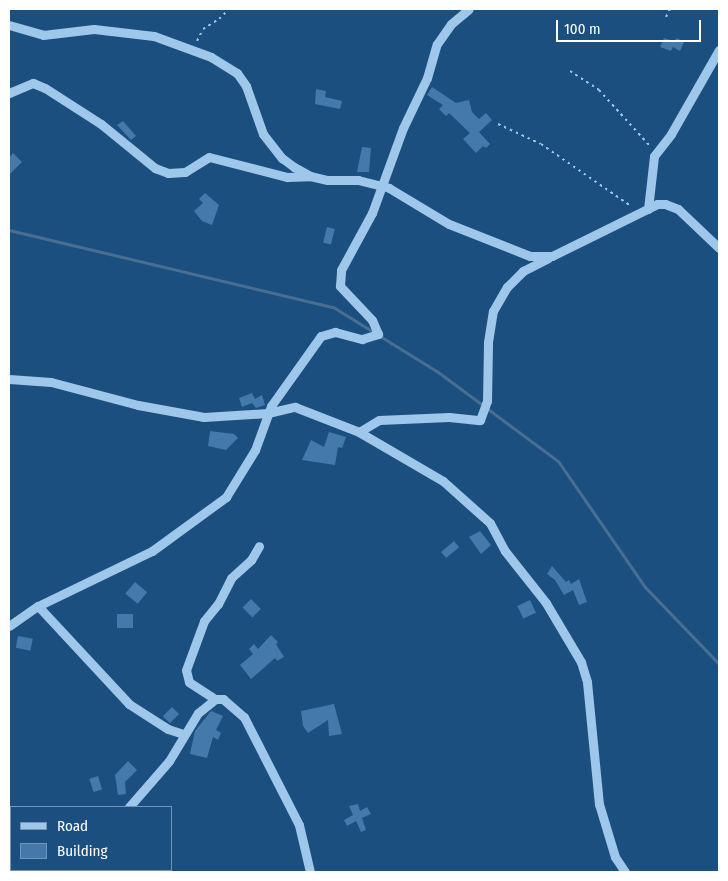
<!DOCTYPE html>
<style>
body{margin:0}
#map{position:relative;width:728px;height:881px;overflow:hidden;background:#1b4f80;font-family:"Fira Sans Condensed",sans-serif}
div>[style]{position:absolute}
.stream>*{height:3px;margin:-1.5px;padding:0 1.5px;transform-origin:1.5px;border-radius:1.5px;background:#486e93}
.building>*{inset:0;background:#4479ab;transform-origin:0 0}
.path>*{height:2px;margin-top:-1px;transform-origin:0;background:repeating-linear-gradient(90deg,#9ec7ea 0 2.5px,transparent 0 6.5px)}
.minor>*{height:9px;margin:-4.5px;padding:0 4.5px;transform-origin:4.5px;border-radius:4.5px;background:#9ec7ea}
span{translate:-50% -50%;white-space:nowrap;text-align:center;line-height:1.15;-webkit-text-stroke:5px #1b4f80;paint-order:stroke}
.frame{position:absolute;inset:0;border:10px solid #fff;pointer-events:none}
.legend{position:absolute;left:10px;top:806px;width:162px;height:65px;box-sizing:border-box;background:#1b4f80;border:1px solid #7695b3;margin:0;padding:6px 9px;list-style:none;font-size:15px;color:#fff}
.legend li{display:flex;align-items:center;gap:10px;height:25px}
.legend b{width:25px;border:1px solid #7695b3}
.scale{position:absolute;left:556px;top:20px;width:145px;height:22px;box-sizing:border-box;border:2px solid #fff;border-top:0;padding-left:6px;font-size:15px;line-height:18px;white-space:nowrap;color:#fff;-webkit-text-stroke:4px #1b4f80;paint-order:stroke}
</style>
<div id="map">
<div class="stream">
<i style="left:9px;top:230px;width:333px;rotate:13.4deg"></i>
<i style="left:333px;top:307px;width:123px;rotate:31.8deg"></i>
<i style="left:438px;top:372px;width:149px;rotate:36.6deg"></i>
<i style="left:558px;top:461px;width:153px;rotate:55.4deg"></i>
<i style="left:645px;top:587px;width:107px;rotate:46.1deg"></i>
</div>
<div class="building">
<i style="clip-path:polygon(664px 38px,674px 41px,677px 38px,684px 42px,680px 51px,673px 47px,671px 51px,660px 47px)"></i>
<i style="clip-path:polygon(432px 87px,456px 103px,469px 100px,472px 112px,479px 119px,486px 113px,492px 120px,479px 132px,490px 144px,486px 148px,483px 146px,476px 153px,463px 139px,470px 133px,449px 113px,446px 116px,439px 109px,443px 105px,427px 95px)"></i>
<i style="clip-path:polygon(316px 89px,326px 91px,325px 97px,342px 101px,340px 109px,315px 104px)"></i>
<i style="clip-path:polygon(123px 121px,136px 136px,131px 140px,117px 125px)"></i>
<i style="clip-path:polygon(362px 147px,371px 148px,369px 172px,357px 172px)"></i>
<i style="clip-path:polygon(13px 153px,22px 162px,9px 175px,9px 158px)"></i>
<i style="clip-path:polygon(205px 193px,219px 205px,212px 225px,202px 221px,194px 211px,203px 203px,199px 199px)"></i>
<i style="left:327px;top:227px;width:8px;height:16px;rotate:14deg"></i>
<i style="clip-path:polygon(252px 393px,255px 399px,262px 395px,265px 405px,256px 408px,252px 403px,242px 407px,239px 398px)"></i>
<i style="clip-path:polygon(210px 431px,234px 434px,238px 438px,226px 450px,208px 446px)"></i>
<i style="clip-path:polygon(329px 432px,346px 437px,342px 448px,338px 447px,335px 465px,302px 460px,311px 440px,324px 447px)"></i>
<i style="clip-path:polygon(480px 531px,491px 545px,481px 554px,469px 537px)"></i>
<i style="left:454px;top:541px;width:8px;height:17px;rotate:50deg"></i>
<i style="clip-path:polygon(552px 566px,566px 582px,569px 580px,571px 584px,579px 579px,587px 602px,579px 605px,573px 590px,564px 595px,555px 580px,547px 574px)"></i>
<i style="left:135px;top:582px;width:16px;height:15px;rotate:40deg"></i>
<i style="left:251px;top:599px;width:14px;height:12px;rotate:45deg"></i>
<i style="left:530px;top:600px;width:14px;height:14px;rotate:65deg"></i>
<i style="left:117px;top:614px;width:16px;height:14px"></i>
<i style="clip-path:polygon(271px 635px,278px 642px,276px 644px,284px 657px,277px 661px,275px 658px,251px 679px,240px 665px,253px 654px,249px 649px,254px 644px,258px 649px)"></i>
<i style="left:18px;top:636px;width:15px;height:12px;rotate:11deg"></i>
<i style="clip-path:polygon(334px 704px,342px 734px,329px 736px,328px 720px,308px 733px,303px 726px,301px 711px)"></i>
<i style="left:172px;top:707px;width:10px;height:13px;rotate:45deg"></i>
<i style="clip-path:polygon(211px 711px,223px 716px,216px 730px,221px 733px,218px 740px,213px 737px,207px 758px,190px 754px,195px 731px)"></i>
<i style="clip-path:polygon(128px 761px,137px 770px,125px 782px,126px 794px,118px 795px,115px 775px)"></i>
<i style="left:98px;top:776px;width:14px;height:9px;rotate:73deg"></i>
<i style="clip-path:polygon(358px 804px,360px 811px,367px 807px,371px 814px,362px 818px,366px 830px,361px 832px,356px 821px,347px 826px,344px 820px,353px 815px,349px 806px)"></i>
</div>
<div class="path">
<i style="left:666px;top:17px;width:9px;rotate:-63deg"></i>
<i style="left:197px;top:41px;width:13px;rotate:-63deg"></i>
<i style="left:203px;top:29px;width:19px;rotate:-32deg"></i>
<i style="left:219px;top:19px;width:14px;rotate:-45deg"></i>
<i style="left:570px;top:71px;width:35px;rotate:33deg"></i>
<i style="left:599px;top:90px;width:76px;rotate:47.7deg"></i>
<i style="left:498px;top:124px;width:47px;rotate:24.9deg"></i>
<i style="left:541px;top:144px;width:109px;rotate:34.6deg"></i>
</div>
<div class="minor">
<i style="left:9px;top:25px;width:35px;rotate:16deg"></i>
<i style="left:43px;top:35px;width:51px;rotate:-6.7deg"></i>
<i style="left:94px;top:29px;width:60px;rotate:6.7deg"></i>
<i style="left:154px;top:36px;width:61px;rotate:20.2deg"></i>
<i style="left:211px;top:57px;width:31px;rotate:32deg"></i>
<i style="left:237px;top:73px;width:16px;rotate:55deg"></i>
<i style="left:246px;top:86px;width:51px;rotate:70.5deg"></i>
<i style="left:263px;top:134px;width:31px;rotate:52deg"></i>
<i style="left:282px;top:158px;width:15px;rotate:37deg"></i>
<i style="left:294px;top:167px;width:18px;rotate:29deg"></i>
<i style="left:310px;top:176px;width:18px;rotate:13deg"></i>
<i style="left:328px;top:180px;width:30px"></i>
<i style="left:358px;top:180px;width:32px;rotate:14deg"></i>
<i style="left:389px;top:188px;width:70px;rotate:31deg"></i>
<i style="left:449px;top:224px;width:87px;rotate:21.6deg"></i>
<i style="left:530px;top:256px;width:22px"></i>
<i style="left:552px;top:256px;width:117px;rotate:-26.3deg"></i>
<i style="left:657px;top:204px;width:8px"></i>
<i style="left:665px;top:204px;width:14px;rotate:21deg"></i>
<i style="left:678px;top:209px;width:57px;rotate:43.6deg"></i>
<i style="left:9px;top:93px;width:26px;rotate:-23deg"></i>
<i style="left:33px;top:83px;width:13px;rotate:23deg"></i>
<i style="left:45px;top:88px;width:67px;rotate:32.7deg"></i>
<i style="left:101px;top:124px;width:70px;rotate:39.2deg"></i>
<i style="left:155px;top:168px;width:14px;rotate:21deg"></i>
<i style="left:168px;top:173px;width:17px;rotate:-3deg"></i>
<i style="left:185px;top:172px;width:28px;rotate:-32deg"></i>
<i style="left:209px;top:157px;width:81px;rotate:14.4deg"></i>
<i style="left:287px;top:177px;width:23px;rotate:-2deg"></i>
<i style="left:648px;top:209px;width:53px;rotate:-83.5deg"></i>
<i style="left:654px;top:156px;width:28px;rotate:-52deg"></i>
<i style="left:671px;top:134px;width:97px;rotate:-60.3deg"></i>
<i style="left:9px;top:379px;width:42px;rotate:4.1deg"></i>
<i style="left:51px;top:382px;width:90px;rotate:14.8deg"></i>
<i style="left:138px;top:405px;width:67px;rotate:10.3deg"></i>
<i style="left:204px;top:417px;width:64px;rotate:-3.6deg"></i>
<i style="left:268px;top:413px;width:28px;rotate:-13deg"></i>
<i style="left:295px;top:407px;width:69px;rotate:21.3deg"></i>
<i style="left:359px;top:432px;width:97px;rotate:30.3deg"></i>
<i style="left:443px;top:481px;width:63px;rotate:41.8deg"></i>
<i style="left:490px;top:523px;width:32px;rotate:62deg"></i>
<i style="left:505px;top:551px;width:66px;rotate:51.7deg"></i>
<i style="left:546px;top:603px;width:69px;rotate:59.3deg"></i>
<i style="left:581px;top:662px;width:21px;rotate:73deg"></i>
<i style="left:587px;top:682px;width:123px;rotate:84.4deg"></i>
<i style="left:599px;top:804px;width:55px;rotate:73.2deg"></i>
<i style="left:615px;top:857px;width:18px;rotate:56deg"></i>
<i style="left:359px;top:432px;width:23px;rotate:-31deg"></i>
<i style="left:379px;top:420px;width:70px;rotate:-2.5deg"></i>
<i style="left:449px;top:417px;width:31px;rotate:6deg"></i>
<i style="left:480px;top:420px;width:20px;rotate:-70deg"></i>
<i style="left:487px;top:401px;width:59px;rotate:-89deg"></i>
<i style="left:488px;top:342px;width:31px;rotate:-81deg"></i>
<i style="left:493px;top:311px;width:28px;rotate:-60deg"></i>
<i style="left:507px;top:287px;width:23px;rotate:-45deg"></i>
<i style="left:523px;top:271px;width:28px;rotate:-27deg"></i>
<i style="left:38px;top:606px;width:134px;rotate:47.1deg"></i>
<i style="left:129px;top:704px;width:46px;rotate:32.7deg"></i>
<i style="left:168px;top:729px;width:16px;rotate:18deg"></i>
<i style="left:9px;top:626px;width:35px;rotate:-35deg"></i>
<i style="left:38px;top:606px;width:127px;rotate:-25.8deg"></i>
<i style="left:152px;top:551px;width:92px;rotate:-36.1deg"></i>
<i style="left:226px;top:497px;width:55px;rotate:-58.3deg"></i>
<i style="left:255px;top:450px;width:47px;rotate:-70deg"></i>
<i style="left:271px;top:406px;width:86px;rotate:-54.5deg"></i>
<i style="left:321px;top:336px;width:15px;rotate:-16deg"></i>
<i style="left:335px;top:332px;width:28px;rotate:15deg"></i>
<i style="left:362px;top:339px;width:17px;rotate:-17deg"></i>
<i style="left:378px;top:334px;width:15px;rotate:-113deg"></i>
<i style="left:372px;top:320px;width:47px;rotate:-133.3deg"></i>
<i style="left:340px;top:286px;width:16px;rotate:-86deg"></i>
<i style="left:341px;top:270px;width:65px;rotate:-61.5deg"></i>
<i style="left:372px;top:213px;width:90px;rotate:-70deg"></i>
<i style="left:403px;top:128px;width:55px;rotate:-64.4deg"></i>
<i style="left:427px;top:78px;width:35px;rotate:-74deg"></i>
<i style="left:437px;top:44px;width:24px;rotate:-55deg"></i>
<i style="left:451px;top:24px;width:23px;rotate:-40deg"></i>
<i style="left:215px;top:699px;width:31px;rotate:-147deg"></i>
<i style="left:189px;top:682px;width:12px;rotate:-104deg"></i>
<i style="left:186px;top:670px;width:52px;rotate:-69.8deg"></i>
<i style="left:204px;top:621px;width:22px;rotate:-51deg"></i>
<i style="left:218px;top:604px;width:29px;rotate:-63deg"></i>
<i style="left:231px;top:578px;width:27px;rotate:-42deg"></i>
<i style="left:251px;top:560px;width:16px;rotate:-60deg"></i>
<i style="left:129px;top:807px;width:61px;rotate:-49deg"></i>
<i style="left:169px;top:761px;width:56px;rotate:-58.9deg"></i>
<i style="left:198px;top:713px;width:22px;rotate:-39deg"></i>
<i style="left:215px;top:699px;width:8px"></i>
<i style="left:223px;top:699px;width:28px;rotate:41deg"></i>
<i style="left:244px;top:717px;width:121px;rotate:63deg"></i>
<i style="left:299px;top:825px;width:48px;rotate:76.8deg"></i>
<i style="left:65px;top:872px;width:3px;rotate:-45deg"></i>
</div>
<div class="frame"></div>
<ul class="legend">
<li><b style="height:6px;background:#9ec7ea"></b>Road</li>
<li><b style="height:14px;background:#4479ab"></b>Building</li>
</ul>
<div class="scale">100 m</div>
</div>
